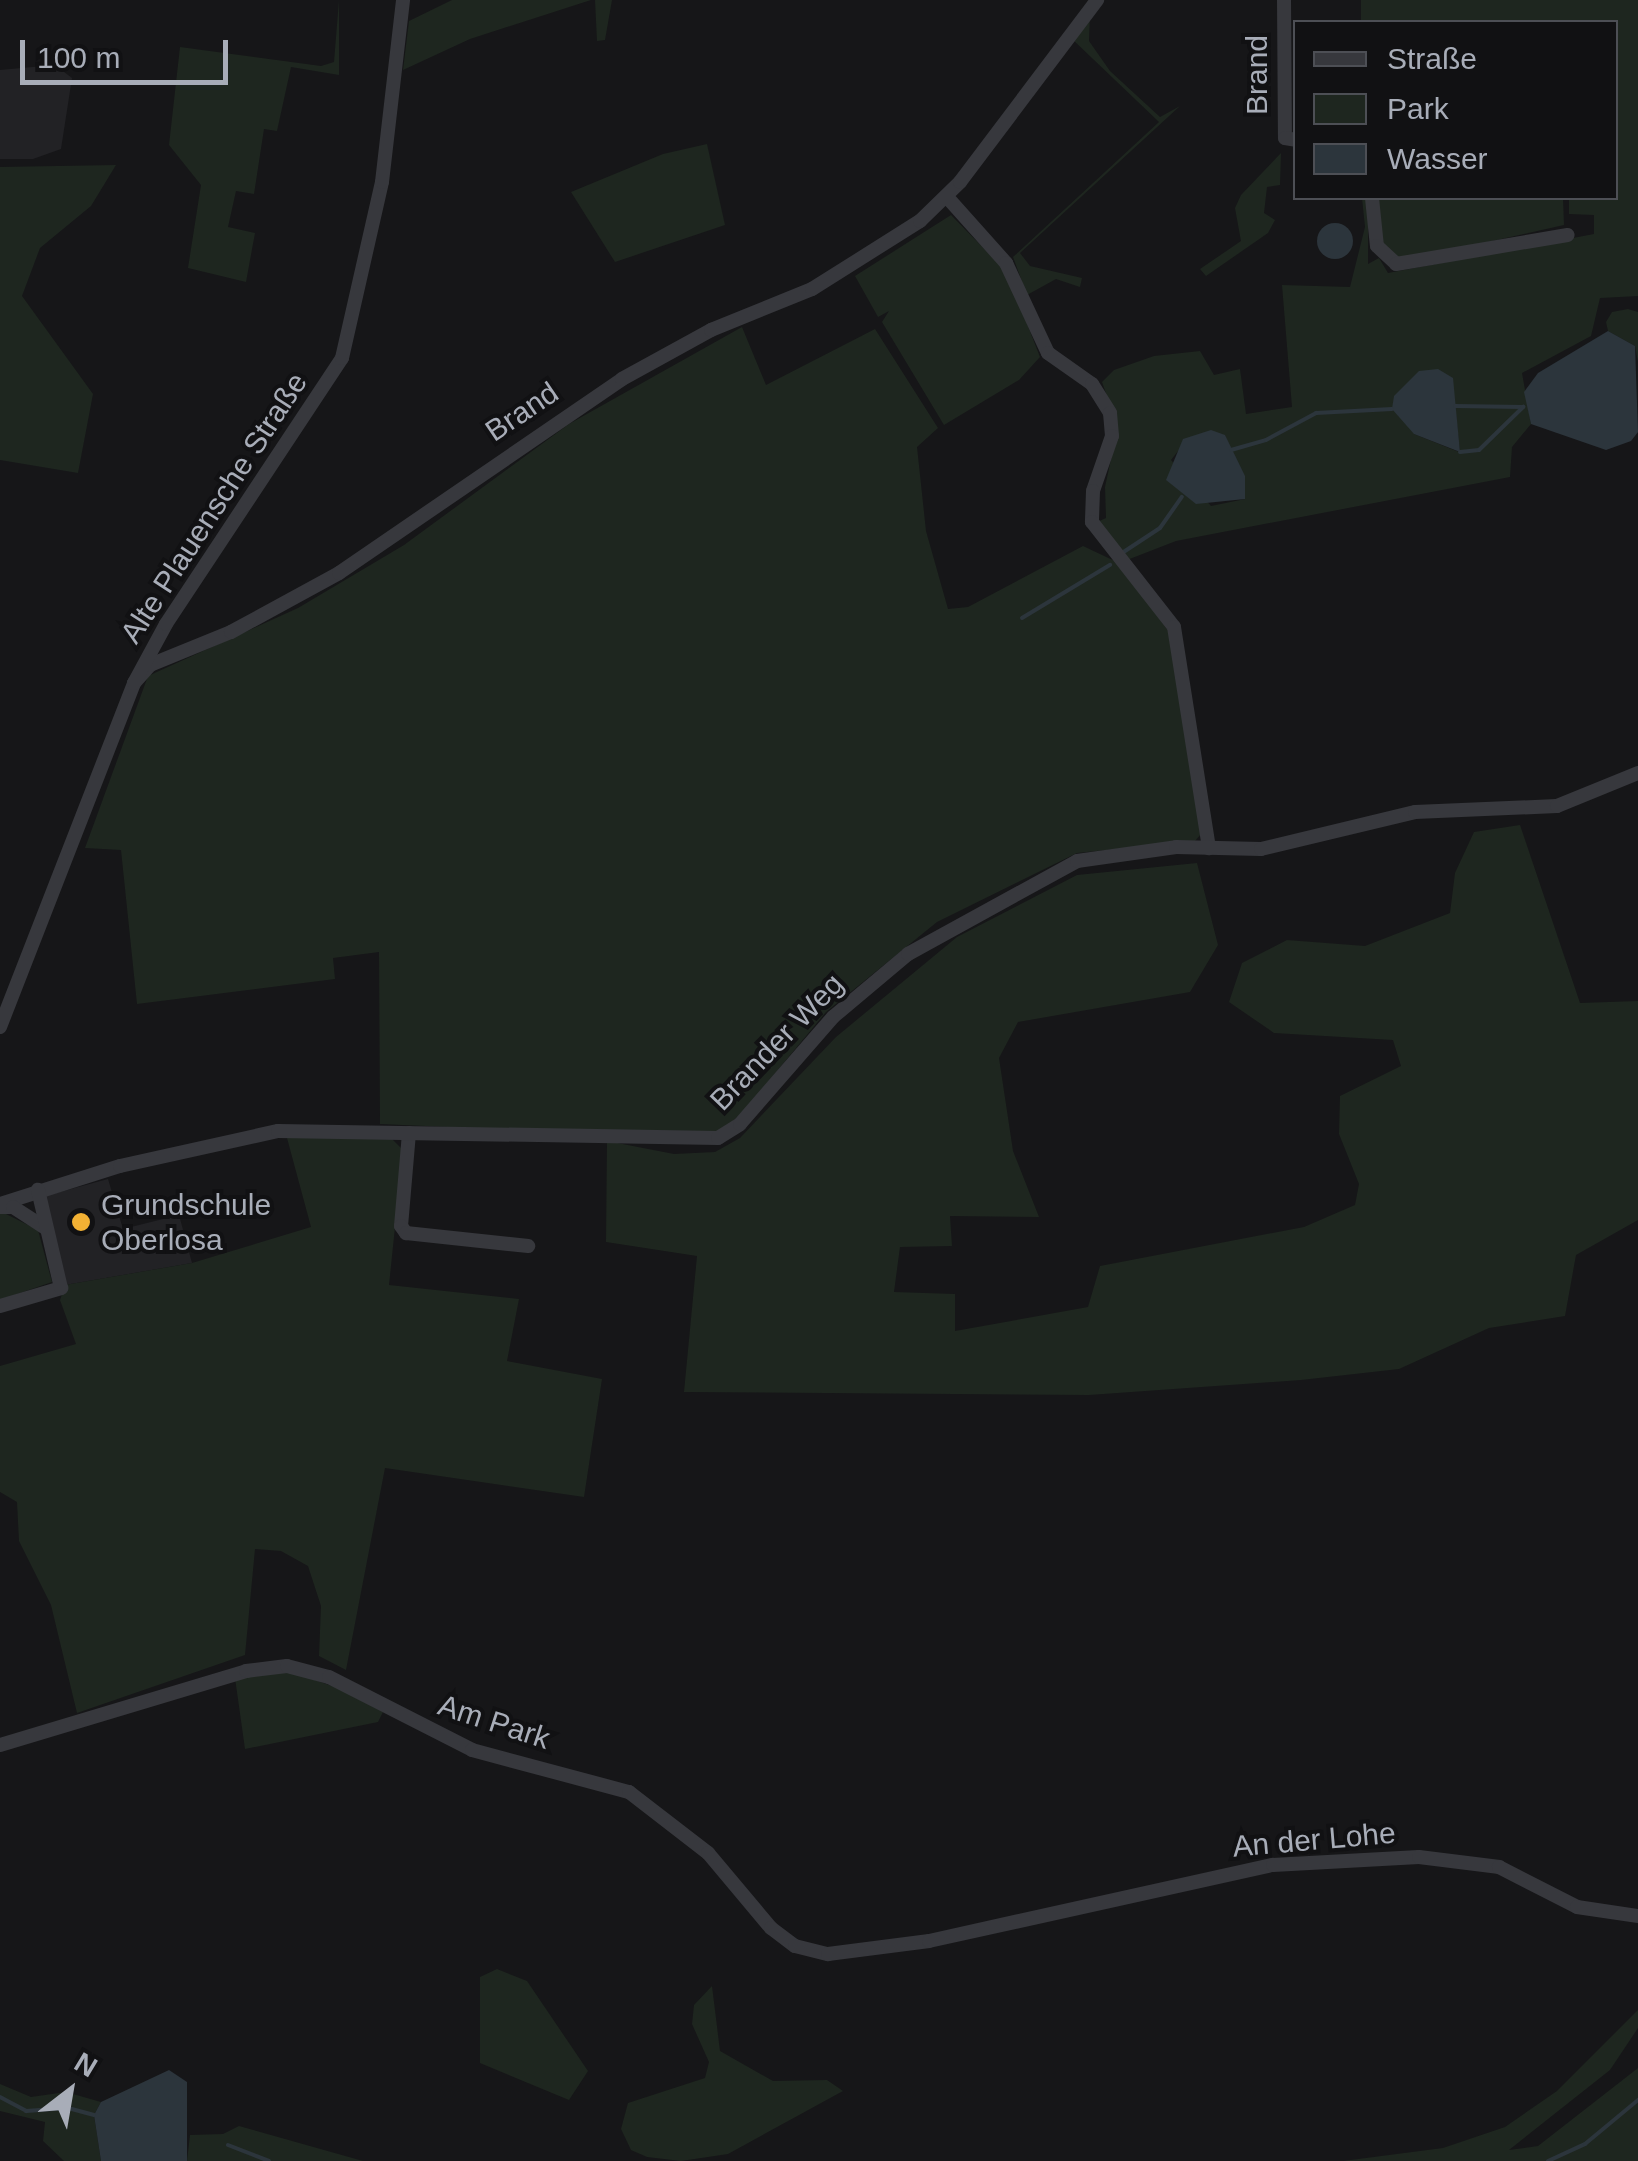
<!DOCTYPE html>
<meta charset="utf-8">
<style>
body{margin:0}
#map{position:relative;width:1638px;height:2161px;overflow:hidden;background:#161618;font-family:Helvetica,sans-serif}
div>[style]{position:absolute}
.built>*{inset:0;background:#222225}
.green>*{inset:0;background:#1e261f}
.water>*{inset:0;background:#2c353c}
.round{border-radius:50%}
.stream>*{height:4px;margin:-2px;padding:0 2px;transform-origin:2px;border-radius:2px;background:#2c353c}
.street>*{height:14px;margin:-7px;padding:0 7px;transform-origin:7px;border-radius:7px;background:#37383d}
.dots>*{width:28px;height:28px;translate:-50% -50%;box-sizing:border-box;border:5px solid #111113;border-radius:50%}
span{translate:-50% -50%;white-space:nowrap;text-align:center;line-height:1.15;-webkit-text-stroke:8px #111113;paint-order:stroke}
.street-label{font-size:30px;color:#a8adb8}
.poi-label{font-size:30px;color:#a8adb8}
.left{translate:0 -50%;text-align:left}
.legend{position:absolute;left:1293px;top:20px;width:325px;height:180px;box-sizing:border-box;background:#111113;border:2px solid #4d4f55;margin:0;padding:12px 18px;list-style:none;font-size:30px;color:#a8adb8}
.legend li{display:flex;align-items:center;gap:20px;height:50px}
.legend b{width:50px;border:2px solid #4d4f55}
.north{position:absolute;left:20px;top:2041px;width:100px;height:100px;-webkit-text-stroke:8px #111113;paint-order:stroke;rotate:31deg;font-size:28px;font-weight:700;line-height:40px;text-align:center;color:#a8adb8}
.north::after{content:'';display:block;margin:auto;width:35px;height:45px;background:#a8adb8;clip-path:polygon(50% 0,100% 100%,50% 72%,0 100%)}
.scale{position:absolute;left:20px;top:40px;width:208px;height:45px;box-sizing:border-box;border:5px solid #a8adb8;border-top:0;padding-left:12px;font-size:30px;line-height:35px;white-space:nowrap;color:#a8adb8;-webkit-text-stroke:8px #111113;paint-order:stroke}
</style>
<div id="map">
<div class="built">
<i style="clip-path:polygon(55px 65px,72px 78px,61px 149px,33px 159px,0 159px,0 70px)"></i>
<i style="clip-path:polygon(108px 1179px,123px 1229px,179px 1215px,192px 1263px,65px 1285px,45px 1196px)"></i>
</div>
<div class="green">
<i style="clip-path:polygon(339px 0,339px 75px,291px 67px,277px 131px,264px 129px,254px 194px,236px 191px,228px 227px,255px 233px,246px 282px,188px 268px,201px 185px,169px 145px,180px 47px,321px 66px,334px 62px)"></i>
<i style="clip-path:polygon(452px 0,591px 0,470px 39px,403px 70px,409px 21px)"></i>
<i style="clip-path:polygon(595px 0,612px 0,605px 40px,597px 41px)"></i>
<i style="clip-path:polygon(evenodd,1361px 0,1638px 0,1638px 296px,1600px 298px,1591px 336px,1522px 373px,1531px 424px,1512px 447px,1510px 477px,1176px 541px,1127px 560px,1097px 522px,1106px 518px,1105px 487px,1118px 427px,1102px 382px,1114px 370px,1154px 356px,1200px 351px,1214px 375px,1240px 369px,1246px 414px,1292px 407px,1282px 285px,1350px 287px,1365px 227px,1362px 198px,1368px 198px,1368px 264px,1379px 258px,1388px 273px,1594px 234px,1594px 215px,1569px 214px,1569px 198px,1616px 198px,1616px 22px,1361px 22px,1361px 0,1452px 378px,1460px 452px,1459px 452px,1414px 434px,1452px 378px,1361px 0,1225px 435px,1245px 499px,1211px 506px,1171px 460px,1182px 446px,1225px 435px)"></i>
<i style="clip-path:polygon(1090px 14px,1089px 41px,1110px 71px,1160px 117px,1180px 106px,1020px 253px,1030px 266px,1082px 278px,1080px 287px,1056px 279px,1027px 295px,1013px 257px,1159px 122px,1071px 38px)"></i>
<i style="clip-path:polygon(707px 144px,725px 225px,615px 262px,571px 192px,663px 154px)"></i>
<i style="clip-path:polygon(1281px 153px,1280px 185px,1267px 187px,1264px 213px,1275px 220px,1268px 233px,1206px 276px,1200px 269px,1241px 241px,1235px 208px,1241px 195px)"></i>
<i style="clip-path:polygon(116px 165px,91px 206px,40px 248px,22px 296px,93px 394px,78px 473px,0 460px,0 167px)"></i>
<i style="clip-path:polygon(1375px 198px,1563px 198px,1564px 225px,1398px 262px,1383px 252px)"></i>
<i style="clip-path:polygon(951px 215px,1007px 272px,1040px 357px,1019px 380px,944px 425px,882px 322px,889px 311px,878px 317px,855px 276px)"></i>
<i style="clip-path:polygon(1628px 309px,1638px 312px,1638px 362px,1635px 346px,1608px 331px,1606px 322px,1612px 312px)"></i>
<i style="clip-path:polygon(742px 327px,766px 385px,875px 329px,938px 428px,917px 447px,926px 531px,948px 609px,968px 607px,1083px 546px,1119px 563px,1169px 632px,1202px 833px,1195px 841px,1077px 853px,937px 922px,826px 1012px,743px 1112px,718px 1134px,693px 1138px,380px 1124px,379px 952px,333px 958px,335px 979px,137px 1004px,121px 850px,85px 848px,148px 676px,298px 608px,404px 545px,569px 424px)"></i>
<i style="clip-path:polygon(1520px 825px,1580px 1003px,1638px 1001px,1638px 1220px,1576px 1255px,1565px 1316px,1489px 1328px,1399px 1369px,1301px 1380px,1089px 1395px,684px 1392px,697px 1256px,606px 1242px,607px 1141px,674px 1154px,715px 1152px,740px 1138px,836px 1037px,957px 937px,1077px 875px,1197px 863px,1218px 945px,1190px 992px,1018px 1022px,999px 1058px,1013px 1151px,1039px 1217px,950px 1216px,952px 1246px,900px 1247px,894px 1292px,955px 1294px,955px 1331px,1088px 1307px,1100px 1266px,1304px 1227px,1355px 1205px,1359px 1184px,1339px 1134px,1340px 1096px,1401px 1066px,1393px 1040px,1274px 1033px,1229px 1002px,1242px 963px,1287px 940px,1365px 946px,1450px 913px,1455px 873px,1474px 832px)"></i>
<i style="clip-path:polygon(388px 1135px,403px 1150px,389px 1285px,519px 1299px,507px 1361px,602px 1379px,584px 1497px,385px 1468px,346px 1670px,319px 1656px,321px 1606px,308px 1566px,281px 1551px,255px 1549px,245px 1655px,77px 1713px,51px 1605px,19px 1541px,17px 1502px,0 1492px,0 1366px,76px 1344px,60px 1300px,65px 1285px,192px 1263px,311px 1227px,287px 1138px)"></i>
<i style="clip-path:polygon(0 1211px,38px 1230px,52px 1282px,0 1300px)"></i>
<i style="clip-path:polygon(285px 1670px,338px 1688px,383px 1712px,378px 1722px,245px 1749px,235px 1678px)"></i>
<i style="clip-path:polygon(497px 1969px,527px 1981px,588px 2071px,569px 2100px,480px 2063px,480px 1977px)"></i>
<i style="clip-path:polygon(712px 1986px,720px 2051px,773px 2081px,827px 2080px,843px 2091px,728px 2154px,681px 2161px,647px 2157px,631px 2150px,621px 2129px,628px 2103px,705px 2078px,709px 2062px,692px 2024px,694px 2005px)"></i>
<i style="clip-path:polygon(1638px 2010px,1638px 2028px,1610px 2070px,1509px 2150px,1538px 2146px,1638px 2068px,1638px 2161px,1343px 2161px,1443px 2148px,1505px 2127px,1557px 2091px)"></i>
<i style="clip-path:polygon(0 2084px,31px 2097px,66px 2092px,101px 2102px,94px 2115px,101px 2161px,64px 2161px,43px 2141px,45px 2122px,0 2111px)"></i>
<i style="clip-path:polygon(239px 2126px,363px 2161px,187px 2161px,190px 2135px,223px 2134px)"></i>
</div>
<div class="water">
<i class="round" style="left:1317px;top:223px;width:36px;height:36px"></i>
<i style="clip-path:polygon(1608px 331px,1635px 346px,1638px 432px,1631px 441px,1606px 450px,1531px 424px,1524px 392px,1538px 373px)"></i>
<i style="clip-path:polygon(1438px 369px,1453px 378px,1460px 452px,1414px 434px,1392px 409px,1394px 396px,1419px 371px)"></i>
<i style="clip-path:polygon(1211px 430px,1225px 435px,1245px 476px,1245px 499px,1196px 504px,1166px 480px,1183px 439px)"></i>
<i style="clip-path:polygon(169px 2070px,187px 2082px,187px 2161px,101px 2161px,94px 2115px,101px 2102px)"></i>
</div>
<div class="stream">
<i style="left:1455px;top:406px;width:68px;rotate:0.8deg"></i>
<i style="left:1231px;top:450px;width:36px;rotate:-16deg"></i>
<i style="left:1266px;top:440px;width:57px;rotate:-28.4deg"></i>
<i style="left:1316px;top:413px;width:76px;rotate:-3deg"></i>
<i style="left:1460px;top:452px;width:19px;rotate:-6deg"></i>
<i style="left:1479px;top:450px;width:62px;rotate:-44.3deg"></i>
<i style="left:1122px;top:553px;width:45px;rotate:-33.3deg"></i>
<i style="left:1160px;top:528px;width:38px;rotate:-55deg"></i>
<i style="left:1022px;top:618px;width:103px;rotate:-31.1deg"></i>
<i style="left:0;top:2097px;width:30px;rotate:28deg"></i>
<i style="left:26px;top:2111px;width:42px;rotate:-4.1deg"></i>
<i style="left:68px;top:2108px;width:27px;rotate:15deg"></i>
<i style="left:228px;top:2145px;width:44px;rotate:21.3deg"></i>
<i style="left:1548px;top:2161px;width:41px;rotate:-24.7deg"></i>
<i style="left:1585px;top:2144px;width:69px;rotate:-39.7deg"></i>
</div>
<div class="street">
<i style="left:1284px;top:0;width:138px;rotate:89.6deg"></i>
<i style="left:1285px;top:138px;width:11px;rotate:10deg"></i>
<i style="left:947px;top:197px;width:89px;rotate:48.2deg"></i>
<i style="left:1006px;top:263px;width:99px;rotate:65deg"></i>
<i style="left:1048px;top:353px;width:54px;rotate:35.2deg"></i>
<i style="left:1092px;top:384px;width:34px;rotate:58deg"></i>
<i style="left:1110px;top:413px;width:23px;rotate:85deg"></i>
<i style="left:1112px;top:436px;width:58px;rotate:109.1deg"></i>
<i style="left:1093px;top:491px;width:31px;rotate:92deg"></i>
<i style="left:1092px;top:522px;width:133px;rotate:52deg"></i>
<i style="left:1174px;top:627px;width:224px;rotate:81deg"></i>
<i style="left:1372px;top:198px;width:48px;rotate:84.1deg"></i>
<i style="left:1377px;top:246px;width:26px;rotate:43deg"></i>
<i style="left:1396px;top:264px;width:174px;rotate:-9.6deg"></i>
<i style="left:134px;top:683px;width:24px;rotate:-48deg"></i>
<i style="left:150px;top:665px;width:87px;rotate:-22.2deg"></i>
<i style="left:231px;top:632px;width:123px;rotate:-28.6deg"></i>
<i style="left:339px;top:573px;width:343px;rotate:-34.4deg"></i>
<i style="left:622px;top:379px;width:102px;rotate:-28.8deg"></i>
<i style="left:711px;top:330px;width:109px;rotate:-22.1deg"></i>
<i style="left:812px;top:289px;width:128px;rotate:-32.2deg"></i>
<i style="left:920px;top:221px;width:56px;rotate:-44.3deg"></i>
<i style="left:960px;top:182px;width:228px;rotate:-53deg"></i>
<i style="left:0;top:1027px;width:369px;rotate:-68.7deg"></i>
<i style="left:134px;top:683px;width:67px;rotate:-61.5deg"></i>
<i style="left:166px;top:624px;width:319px;rotate:-56.5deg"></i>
<i style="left:342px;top:358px;width:180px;rotate:-77.2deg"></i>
<i style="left:382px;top:182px;width:183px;rotate:-83.4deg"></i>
<i style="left:409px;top:1133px;width:93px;rotate:94.9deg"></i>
<i style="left:401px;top:1226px;width:9px;rotate:54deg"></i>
<i style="left:406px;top:1233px;width:123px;rotate:6.1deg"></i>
<i style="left:0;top:1204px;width:126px;rotate:-17.6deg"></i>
<i style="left:120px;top:1166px;width:162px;rotate:-12.5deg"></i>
<i style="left:278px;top:1131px;width:440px;rotate:0.9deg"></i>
<i style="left:718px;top:1138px;width:26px;rotate:-32deg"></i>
<i style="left:740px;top:1124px;width:142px;rotate:-49deg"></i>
<i style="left:833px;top:1017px;width:98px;rotate:-40deg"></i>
<i style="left:908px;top:954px;width:193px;rotate:-28.8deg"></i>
<i style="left:1077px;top:861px;width:100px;rotate:-8deg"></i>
<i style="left:1176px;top:847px;width:85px;rotate:1.3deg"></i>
<i style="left:1261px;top:849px;width:158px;rotate:-13.5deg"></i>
<i style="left:1415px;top:812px;width:142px;rotate:-2.4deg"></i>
<i style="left:1557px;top:806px;width:87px;rotate:-22.2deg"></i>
<i style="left:0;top:1207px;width:13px"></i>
<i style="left:13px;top:1207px;width:38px;rotate:33deg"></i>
<i style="left:0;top:1306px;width:64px;rotate:-16.4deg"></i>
<i style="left:61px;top:1288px;width:101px;rotate:-103.2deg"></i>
<i style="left:0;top:1745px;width:257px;rotate:-16.7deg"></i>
<i style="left:246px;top:1671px;width:41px;rotate:-7deg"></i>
<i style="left:287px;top:1666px;width:43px;rotate:14.7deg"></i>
<i style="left:329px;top:1677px;width:161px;rotate:27deg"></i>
<i style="left:472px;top:1750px;width:163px;rotate:15deg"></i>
<i style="left:629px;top:1792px;width:100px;rotate:37.7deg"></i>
<i style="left:708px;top:1853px;width:98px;rotate:50deg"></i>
<i style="left:771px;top:1928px;width:30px;rotate:37deg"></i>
<i style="left:795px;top:1946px;width:34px;rotate:14deg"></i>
<i style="left:828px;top:1954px;width:102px;rotate:-7.3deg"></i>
<i style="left:929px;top:1941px;width:352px;rotate:-12.5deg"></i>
<i style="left:1273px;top:1865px;width:146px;rotate:-3.1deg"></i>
<i style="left:1419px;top:1857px;width:81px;rotate:7.1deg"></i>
<i style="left:1499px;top:1867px;width:88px;rotate:27.1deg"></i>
<i style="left:1577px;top:1907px;width:62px;rotate:8.4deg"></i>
</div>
<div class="dots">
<i style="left:81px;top:1222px;background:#f2b134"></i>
</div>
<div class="street-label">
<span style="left:1257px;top:75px;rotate:-90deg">Brand</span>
<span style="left:522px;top:412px;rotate:-34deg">Brand</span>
<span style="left:214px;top:508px;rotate:-57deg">Alte Plauensche Straße</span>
<span style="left:777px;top:1042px;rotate:-46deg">Brander Weg</span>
<span style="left:494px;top:1722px;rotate:18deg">Am Park</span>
<span style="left:1314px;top:1840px;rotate:-5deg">An der Lohe</span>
</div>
<div class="poi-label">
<span class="left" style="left:101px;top:1222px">Grundschule<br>Oberlosa</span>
</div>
<ul class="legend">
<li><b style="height:12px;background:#37383d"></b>Straße</li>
<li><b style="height:28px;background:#1e261f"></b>Park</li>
<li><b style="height:28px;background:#2c353c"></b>Wasser</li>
</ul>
<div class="north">N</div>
<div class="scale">100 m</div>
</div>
